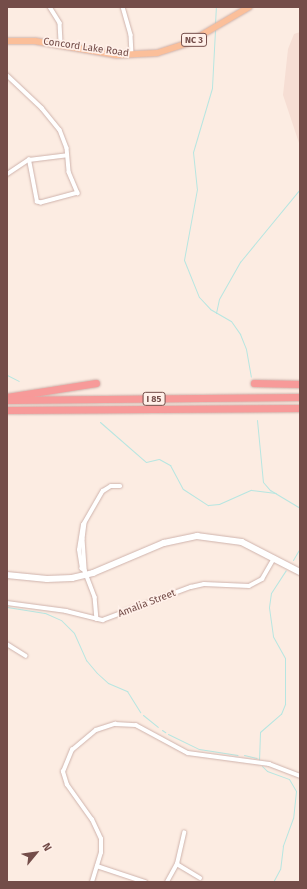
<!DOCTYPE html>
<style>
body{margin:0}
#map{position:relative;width:307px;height:889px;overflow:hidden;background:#fcece2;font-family:"Fira Sans",sans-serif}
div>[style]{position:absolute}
.residential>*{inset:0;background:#f6ded4}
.stream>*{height:1px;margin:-0.5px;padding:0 0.5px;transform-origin:0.5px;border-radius:0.5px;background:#b7e6e1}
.roads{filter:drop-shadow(0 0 1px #cfb3ac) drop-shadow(0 0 1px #cfb3ac)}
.minor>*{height:3.5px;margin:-1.75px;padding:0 1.75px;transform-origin:1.75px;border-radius:1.75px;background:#fff}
.secondary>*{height:5.5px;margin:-2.75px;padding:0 2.75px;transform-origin:2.75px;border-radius:2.75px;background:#fff}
.primary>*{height:6px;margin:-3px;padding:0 3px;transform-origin:3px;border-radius:3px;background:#fbbf9a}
.motorway>*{height:7px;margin:-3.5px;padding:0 3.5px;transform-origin:3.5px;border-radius:3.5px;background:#f79a99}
span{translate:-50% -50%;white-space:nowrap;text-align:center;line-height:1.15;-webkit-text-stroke:3.5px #fff0e9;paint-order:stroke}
.shield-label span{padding:1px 3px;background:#fff0e9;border:1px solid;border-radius:3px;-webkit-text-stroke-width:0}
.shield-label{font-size:9px;color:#744d49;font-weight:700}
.street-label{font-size:10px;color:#744d49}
.frame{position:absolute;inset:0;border:8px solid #744d49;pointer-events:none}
.north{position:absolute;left:16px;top:833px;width:40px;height:40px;-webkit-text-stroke:3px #fff0e9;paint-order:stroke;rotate:61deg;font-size:11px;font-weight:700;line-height:16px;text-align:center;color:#744d49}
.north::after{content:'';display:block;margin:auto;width:14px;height:18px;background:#744d49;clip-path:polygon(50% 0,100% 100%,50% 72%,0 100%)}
</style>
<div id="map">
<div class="residential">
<i style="clip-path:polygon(300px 32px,300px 146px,283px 95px,288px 49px,294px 34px)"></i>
</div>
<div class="stream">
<i style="left:215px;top:24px;width:17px;rotate:-87deg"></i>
<i style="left:215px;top:30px;width:58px;rotate:93deg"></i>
<i style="left:212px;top:88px;width:67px;rotate:106.5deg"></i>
<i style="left:193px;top:152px;width:37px;rotate:84deg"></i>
<i style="left:197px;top:189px;width:72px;rotate:100.4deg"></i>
<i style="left:184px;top:260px;width:40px;rotate:68deg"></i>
<i style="left:199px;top:297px;width:16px;rotate:47deg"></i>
<i style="left:210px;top:309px;width:24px;rotate:30deg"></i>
<i style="left:231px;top:321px;width:16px;rotate:55deg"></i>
<i style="left:240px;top:334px;width:16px;rotate:68deg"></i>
<i style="left:246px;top:349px;width:28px;rotate:80deg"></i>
<i style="left:216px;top:313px;width:14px;rotate:-78deg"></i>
<i style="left:219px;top:299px;width:43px;rotate:-60.4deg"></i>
<i style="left:240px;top:262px;width:94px;rotate:-50.6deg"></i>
<i style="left:7px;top:375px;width:13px;rotate:27deg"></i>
<i style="left:257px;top:420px;width:62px;rotate:84.5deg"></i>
<i style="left:263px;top:482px;width:11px;rotate:49deg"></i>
<i style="left:270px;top:490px;width:35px;rotate:31deg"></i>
<i style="left:100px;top:422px;width:61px;rotate:41deg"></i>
<i style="left:146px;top:462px;width:13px;rotate:-13deg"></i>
<i style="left:159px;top:459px;width:13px;rotate:29deg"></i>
<i style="left:170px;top:465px;width:27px;rotate:62deg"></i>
<i style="left:183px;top:489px;width:30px;rotate:33deg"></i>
<i style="left:208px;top:505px;width:11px;rotate:-5deg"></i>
<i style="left:219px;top:504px;width:35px;rotate:-24deg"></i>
<i style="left:251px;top:490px;width:25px;rotate:7deg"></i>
<i style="left:293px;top:560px;width:14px;rotate:-60deg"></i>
<i style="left:7px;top:607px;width:38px;rotate:9deg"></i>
<i style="left:45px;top:613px;width:17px;rotate:24deg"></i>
<i style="left:61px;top:620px;width:18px;rotate:45deg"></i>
<i style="left:74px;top:633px;width:30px;rotate:66deg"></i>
<i style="left:86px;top:660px;width:17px;rotate:50deg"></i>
<i style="left:97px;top:673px;width:15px;rotate:42deg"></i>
<i style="left:108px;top:683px;width:21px;rotate:23deg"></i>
<i style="left:127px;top:691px;width:25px;rotate:58deg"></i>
<i style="left:143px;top:715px;width:19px;rotate:39deg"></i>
<i style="left:162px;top:730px;width:4px;rotate:34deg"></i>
<i style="left:168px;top:734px;width:34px;rotate:26deg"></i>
<i style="left:199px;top:749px;width:39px;rotate:9deg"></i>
<i style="left:244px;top:755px;width:13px;rotate:13deg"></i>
<i style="left:259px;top:761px;width:29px;rotate:-88deg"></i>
<i style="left:260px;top:732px;width:28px;rotate:-41deg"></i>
<i style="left:281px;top:714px;width:11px;rotate:-68deg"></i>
<i style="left:285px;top:704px;width:46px;rotate:-90deg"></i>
<i style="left:285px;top:658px;width:25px;rotate:-119deg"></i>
<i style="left:273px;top:636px;width:29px;rotate:-98deg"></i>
<i style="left:269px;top:607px;width:14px;rotate:-82deg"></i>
<i style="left:271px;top:593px;width:27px;rotate:-57deg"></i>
<i style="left:262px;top:766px;width:7px;rotate:45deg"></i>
<i style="left:267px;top:771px;width:23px;rotate:20deg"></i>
<i style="left:289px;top:779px;width:14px;rotate:60deg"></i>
<i style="left:296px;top:791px;width:27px;rotate:96deg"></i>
<i style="left:293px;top:818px;width:30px;rotate:110deg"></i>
<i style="left:283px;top:846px;width:23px;rotate:97deg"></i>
<i style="left:280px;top:869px;width:15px;rotate:118deg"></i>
</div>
<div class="roads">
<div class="minor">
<i style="left:50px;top:7px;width:19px;rotate:58deg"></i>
<i style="left:60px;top:23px;width:22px;rotate:87deg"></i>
<i style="left:123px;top:7px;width:29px;rotate:74deg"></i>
<i style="left:131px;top:35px;width:20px;rotate:87deg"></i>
<i style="left:7px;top:75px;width:48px;rotate:43.3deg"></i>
<i style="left:42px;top:108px;width:28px;rotate:51deg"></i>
<i style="left:60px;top:130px;width:19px;rotate:69deg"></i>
<i style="left:67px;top:148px;width:24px;rotate:85deg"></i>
<i style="left:69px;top:172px;width:23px;rotate:67deg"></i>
<i style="left:78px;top:193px;width:38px;rotate:165deg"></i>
<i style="left:41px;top:203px;width:4px;rotate:-166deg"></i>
<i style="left:37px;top:202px;width:43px;rotate:-100.8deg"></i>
<i style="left:29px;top:160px;width:27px;rotate:146deg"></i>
<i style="left:29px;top:160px;width:38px;rotate:-7deg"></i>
<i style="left:85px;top:523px;width:16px;rotate:97deg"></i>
<i style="left:83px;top:539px;width:32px;rotate:86deg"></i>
<i style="left:85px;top:571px;width:28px;rotate:69deg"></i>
<i style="left:95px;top:597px;width:22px;rotate:85deg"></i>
<i style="left:85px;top:571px;width:4px;rotate:-146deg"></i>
<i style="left:82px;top:569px;width:19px;rotate:-99deg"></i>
<i style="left:79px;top:550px;width:25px;rotate:-81deg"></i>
<i style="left:83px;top:525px;width:39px;rotate:-60deg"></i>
<i style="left:103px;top:491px;width:9px;rotate:-32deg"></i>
<i style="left:111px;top:486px;width:9px"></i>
<i style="left:7px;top:603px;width:60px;rotate:7.7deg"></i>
<i style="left:66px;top:611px;width:38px;rotate:14deg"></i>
<i style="left:103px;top:620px;width:94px;rotate:-20.6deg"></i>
<i style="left:191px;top:587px;width:13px;rotate:-13deg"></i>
<i style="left:204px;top:584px;width:45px;rotate:2.5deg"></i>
<i style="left:249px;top:586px;width:15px;rotate:-28deg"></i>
<i style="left:262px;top:579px;width:24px;rotate:-60deg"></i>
<i style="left:7px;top:644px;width:22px;rotate:32deg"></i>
<i style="left:177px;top:864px;width:27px;rotate:31deg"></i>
<i style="left:97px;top:866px;width:51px;rotate:18.4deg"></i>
<i style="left:92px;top:882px;width:30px;rotate:-73deg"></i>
<i style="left:101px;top:853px;width:14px;rotate:-90deg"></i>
<i style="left:101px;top:839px;width:21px;rotate:-115deg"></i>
<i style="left:92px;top:820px;width:43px;rotate:-125.5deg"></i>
<i style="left:67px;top:785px;width:14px;rotate:-107deg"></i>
<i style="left:63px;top:772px;width:24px;rotate:-68deg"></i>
<i style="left:72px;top:750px;width:31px;rotate:-40deg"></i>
<i style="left:96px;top:730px;width:20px;rotate:-18deg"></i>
<i style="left:115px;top:724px;width:21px;rotate:3deg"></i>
<i style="left:136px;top:725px;width:59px;rotate:28.3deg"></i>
<i style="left:188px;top:753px;width:82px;rotate:7.7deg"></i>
<i style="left:269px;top:764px;width:33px;rotate:21deg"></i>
<i style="left:167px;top:882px;width:21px;rotate:-61deg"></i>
<i style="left:177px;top:864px;width:32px;rotate:-77deg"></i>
</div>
<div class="secondary">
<i style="left:7px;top:575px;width:40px;rotate:5.7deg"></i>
<i style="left:47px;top:579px;width:25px;rotate:-2deg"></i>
<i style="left:72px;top:578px;width:22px;rotate:-13deg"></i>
<i style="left:93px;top:573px;width:77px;rotate:-22.9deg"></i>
<i style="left:164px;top:543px;width:34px;rotate:-12deg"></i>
<i style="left:197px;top:536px;width:45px;rotate:7.6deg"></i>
<i style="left:242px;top:542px;width:65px;rotate:27.3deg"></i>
</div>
<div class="primary">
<i style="left:7px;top:41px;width:28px"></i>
<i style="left:35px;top:41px;width:83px;rotate:9.7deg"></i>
<i style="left:117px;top:55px;width:40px;rotate:-2.9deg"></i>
<i style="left:157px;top:53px;width:33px;rotate:-18deg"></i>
<i style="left:188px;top:43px;width:71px;rotate:-30.5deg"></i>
</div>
<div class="motorway">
<i style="left:254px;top:383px;width:46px;rotate:1.2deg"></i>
<i style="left:7px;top:397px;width:90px;rotate:-8.9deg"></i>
<i style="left:7px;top:400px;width:293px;rotate:-0.6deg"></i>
<i style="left:7px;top:410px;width:293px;rotate:-0.4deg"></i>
</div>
</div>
<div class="shield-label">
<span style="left:194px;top:40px">NC 3</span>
<span style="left:154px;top:399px">I 85</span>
</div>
<div class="street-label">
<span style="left:86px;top:48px;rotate:8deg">Concord Lake Road</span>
<span style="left:147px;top:604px;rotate:-21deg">Amalia Street</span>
</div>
<div class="frame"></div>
<div class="north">N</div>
</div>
